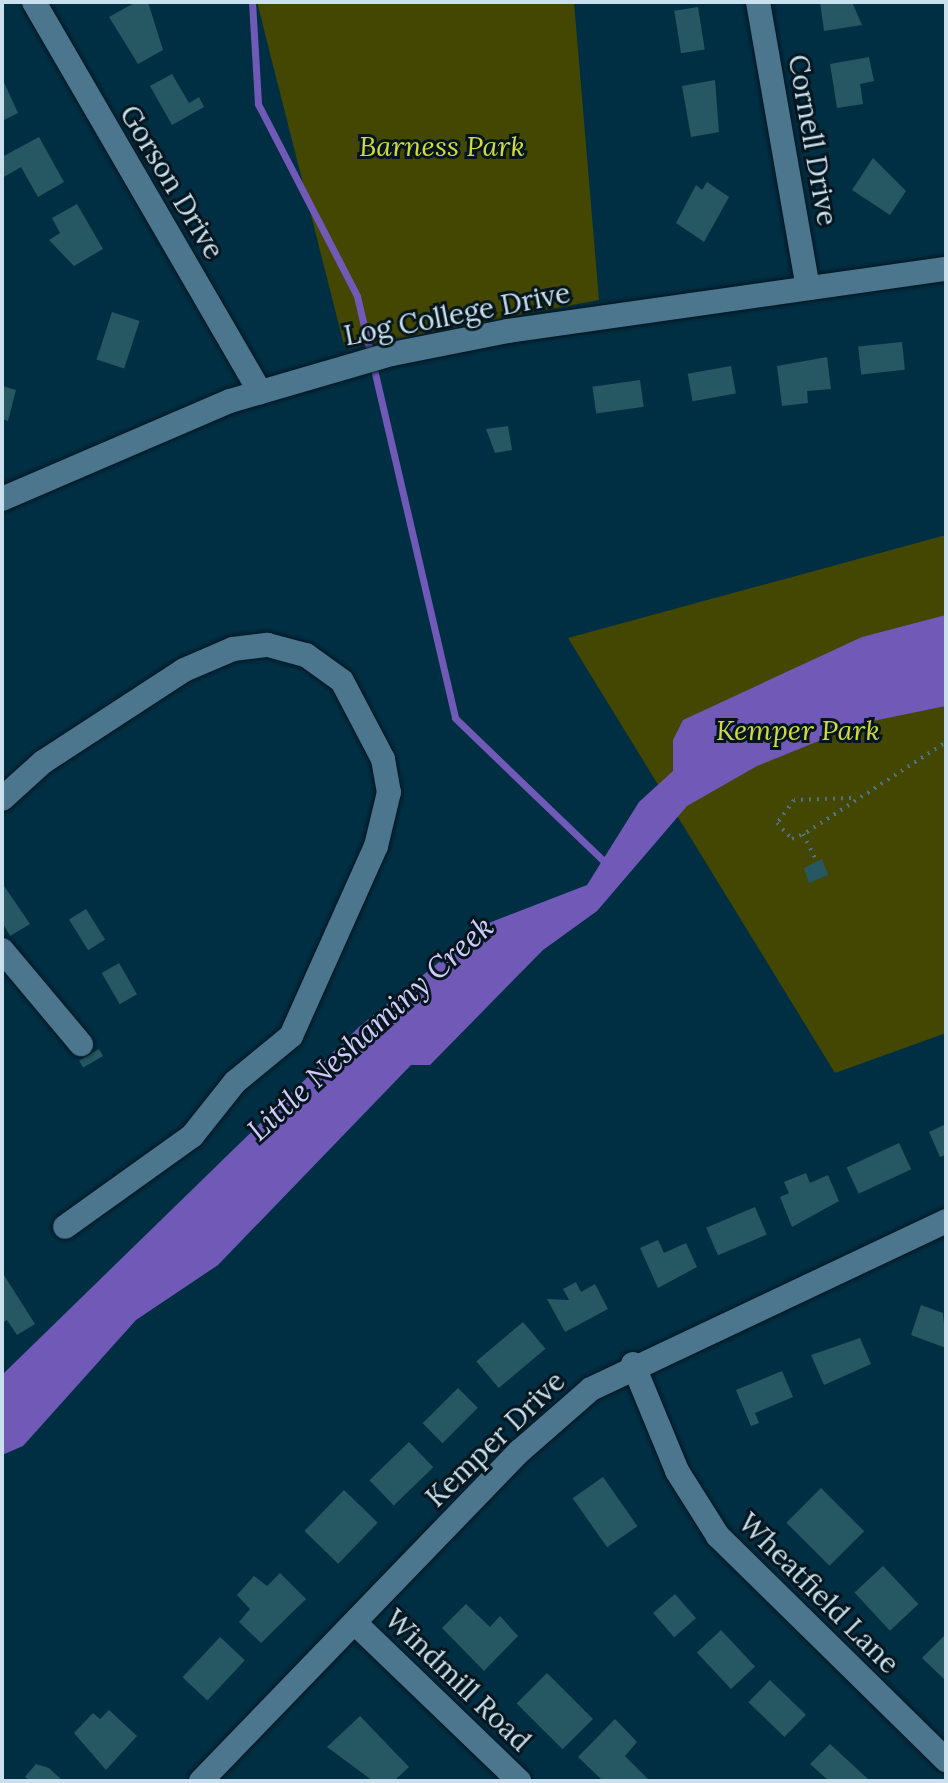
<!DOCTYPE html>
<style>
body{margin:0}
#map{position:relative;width:948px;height:1783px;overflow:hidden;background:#002f43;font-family:Lora,serif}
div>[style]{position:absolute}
.green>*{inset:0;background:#444702}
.water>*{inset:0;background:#715ab7}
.stream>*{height:7px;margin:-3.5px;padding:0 3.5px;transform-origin:3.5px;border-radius:3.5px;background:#715ab7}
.building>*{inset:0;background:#255862;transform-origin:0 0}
.path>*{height:4px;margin-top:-2px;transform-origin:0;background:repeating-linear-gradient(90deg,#4d7384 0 2px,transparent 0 8px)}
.roads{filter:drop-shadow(0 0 2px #011520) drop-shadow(0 0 2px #011520)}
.minor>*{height:24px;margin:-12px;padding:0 12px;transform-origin:12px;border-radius:12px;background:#4b768d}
span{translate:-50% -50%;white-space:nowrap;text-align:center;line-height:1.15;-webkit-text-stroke:6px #04151e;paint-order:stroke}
.street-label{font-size:28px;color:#cae1ed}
.park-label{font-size:28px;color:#d1d93d;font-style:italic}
.water-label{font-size:30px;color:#d2cafb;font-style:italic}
.frame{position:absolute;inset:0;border:4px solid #cae1ed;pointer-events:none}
</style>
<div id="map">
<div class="green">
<i style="clip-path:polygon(257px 2px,574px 2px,599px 300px,345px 349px)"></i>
<i style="clip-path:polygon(946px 535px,946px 1033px,835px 1073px,568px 638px)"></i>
</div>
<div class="water">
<i style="clip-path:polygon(946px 615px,946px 706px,863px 723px,757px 766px,687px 806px,597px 911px,543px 950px,430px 1065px,411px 1065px,218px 1265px,136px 1320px,23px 1446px,2px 1455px,2px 1375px,359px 1027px,486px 924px,587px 885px,639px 802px,673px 771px,673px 740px,683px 720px,862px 637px)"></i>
</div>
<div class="stream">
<i style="left:252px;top:2px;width:102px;rotate:86.6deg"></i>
<i style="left:258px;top:104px;width:216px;rotate:62.7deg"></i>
<i style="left:357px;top:296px;width:433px;rotate:76.9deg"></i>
<i style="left:455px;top:718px;width:215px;rotate:43.9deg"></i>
</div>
<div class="building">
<i style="clip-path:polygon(136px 2px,148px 2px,163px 50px,138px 64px,109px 17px)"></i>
<i style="clip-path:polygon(820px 2px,852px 2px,862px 25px,824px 31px)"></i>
<i style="left:698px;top:7px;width:43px;height:24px;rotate:81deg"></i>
<i style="clip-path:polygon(869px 57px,874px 81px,860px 84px,863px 104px,837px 108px,830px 64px)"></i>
<i style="clip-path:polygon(172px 74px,189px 103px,199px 97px,204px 107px,172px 125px,150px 86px)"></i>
<i style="clip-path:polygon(2px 78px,18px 113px,2px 121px)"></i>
<i style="clip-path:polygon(715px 80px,719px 132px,691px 137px,682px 86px)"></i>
<i style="clip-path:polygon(39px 137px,64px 182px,38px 197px,21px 167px,2px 178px,2px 157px)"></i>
<i style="clip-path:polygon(873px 158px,906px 191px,890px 215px,852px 190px)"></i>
<i style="clip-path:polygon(707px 182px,729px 197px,704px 242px,676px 223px,696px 185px,702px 190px)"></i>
<i style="clip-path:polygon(77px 204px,103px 249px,74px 266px,49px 240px,60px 233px,52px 218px)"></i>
<i style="left:112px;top:312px;width:29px;height:50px;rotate:18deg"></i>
<i style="left:902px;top:342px;width:28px;height:44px;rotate:84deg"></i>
<i style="clip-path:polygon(827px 357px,831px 389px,807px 391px,808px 403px,782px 406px,777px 366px)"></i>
<i style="left:731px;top:366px;width:28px;height:44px;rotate:80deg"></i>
<i style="left:640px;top:380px;width:27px;height:48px;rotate:82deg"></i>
<i style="clip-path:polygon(2px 386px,16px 390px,8px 421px,2px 419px)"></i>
<i style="clip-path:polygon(508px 426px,512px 450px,495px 453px,486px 429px)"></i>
<i style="clip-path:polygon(822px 859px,828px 875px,809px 883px,804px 868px)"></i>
<i style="clip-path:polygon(2px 883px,30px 924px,10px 936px,2px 922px)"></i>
<i style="left:86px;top:909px;width:36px;height:20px;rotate:58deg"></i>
<i style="left:119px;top:963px;width:36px;height:20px;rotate:60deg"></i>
<i style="left:99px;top:1049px;width:8px;height:23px;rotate:60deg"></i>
<i style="clip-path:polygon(946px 1124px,946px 1155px,940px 1157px,929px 1132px)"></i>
<i style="left:899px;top:1143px;width:29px;height:58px;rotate:65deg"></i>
<i style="clip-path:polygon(806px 1173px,810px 1183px,828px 1175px,839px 1201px,792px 1227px,780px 1197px,789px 1193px,784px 1182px)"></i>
<i style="left:755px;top:1207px;width:30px;height:53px;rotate:67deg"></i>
<i style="clip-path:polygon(658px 1240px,664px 1253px,686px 1243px,697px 1267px,658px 1288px,640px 1248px)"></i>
<i style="clip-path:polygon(2px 1272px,35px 1324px,17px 1335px,7px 1320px,2px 1323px)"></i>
<i style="clip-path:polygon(576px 1282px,581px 1292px,595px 1284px,608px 1309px,565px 1332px,547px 1299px,569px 1300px,563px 1289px)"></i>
<i style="clip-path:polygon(921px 1305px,943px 1313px,946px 1348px,911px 1335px)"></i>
<i style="left:523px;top:1322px;width:35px;height:61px;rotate:50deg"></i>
<i style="clip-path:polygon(860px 1338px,871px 1364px,824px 1385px,811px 1355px)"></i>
<i style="clip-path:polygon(782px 1371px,793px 1397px,755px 1413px,759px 1423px,751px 1426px,736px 1390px)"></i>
<i style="left:458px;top:1388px;width:28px;height:50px;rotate:45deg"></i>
<i style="left:409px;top:1442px;width:35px;height:55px;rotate:46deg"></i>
<i style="left:603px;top:1477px;width:60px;height:37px;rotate:55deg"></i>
<i style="left:821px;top:1488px;width:61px;height:49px;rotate:45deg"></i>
<i style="left:344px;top:1490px;width:47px;height:57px;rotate:44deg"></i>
<i style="left:883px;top:1566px;width:52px;height:39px;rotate:47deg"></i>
<i style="clip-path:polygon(280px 1573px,306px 1599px,261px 1643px,239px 1622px,250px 1609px,237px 1595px,254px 1576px,267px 1586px)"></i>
<i style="left:675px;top:1594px;width:32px;height:29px;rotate:49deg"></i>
<i style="clip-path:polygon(466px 1604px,490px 1627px,500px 1616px,518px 1636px,484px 1671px,442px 1628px)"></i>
<i style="left:721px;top:1630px;width:50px;height:33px;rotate:47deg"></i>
<i style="clip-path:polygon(944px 1636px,946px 1639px,946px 1681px,922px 1658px)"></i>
<i style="left:220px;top:1637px;width:34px;height:55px;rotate:43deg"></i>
<i style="left:547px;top:1673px;width:65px;height:43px;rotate:45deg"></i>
<i style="left:770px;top:1680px;width:50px;height:31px;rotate:44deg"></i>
<i style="clip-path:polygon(109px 1710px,137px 1736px,106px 1770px,74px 1733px,93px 1713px,100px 1719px)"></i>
<i style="clip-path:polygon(360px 1716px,409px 1767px,394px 1781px,373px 1781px,327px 1747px)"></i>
<i style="clip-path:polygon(615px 1719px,637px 1742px,625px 1756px,650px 1781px,603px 1781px,578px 1757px)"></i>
<i style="clip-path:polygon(830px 1744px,868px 1779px,866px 1781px,829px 1781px,810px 1764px)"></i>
<i style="clip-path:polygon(36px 1764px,49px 1768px,63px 1781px,30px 1781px,25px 1777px)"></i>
</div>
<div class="path">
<i style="left:851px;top:798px;width:57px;rotate:178deg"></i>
<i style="left:794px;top:800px;width:29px;rotate:126deg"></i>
<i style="left:777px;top:823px;width:22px;rotate:47deg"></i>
<i style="left:792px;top:839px;width:17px;rotate:-25deg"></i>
<i style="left:807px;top:832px;width:166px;rotate:-32.9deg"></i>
<i style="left:803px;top:834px;width:31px;rotate:63deg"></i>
</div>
<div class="roads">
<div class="minor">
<i style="left:34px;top:2px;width:451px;rotate:59.9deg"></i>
<i style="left:758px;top:2px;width:290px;rotate:80.1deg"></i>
<i style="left:2px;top:499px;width:248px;rotate:-23.3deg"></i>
<i style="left:230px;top:401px;width:169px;rotate:-16.2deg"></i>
<i style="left:392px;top:354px;width:118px;rotate:-11.2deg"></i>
<i style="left:508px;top:331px;width:442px;rotate:-8.1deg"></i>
<i style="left:2px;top:799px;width:55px;rotate:-42.1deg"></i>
<i style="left:43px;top:762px;width:168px;rotate:-33.1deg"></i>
<i style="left:184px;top:670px;width:53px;rotate:-23.2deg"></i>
<i style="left:233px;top:649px;width:35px;rotate:-7deg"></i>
<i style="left:268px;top:645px;width:39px;rotate:15deg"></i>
<i style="left:306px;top:655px;width:44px;rotate:35.8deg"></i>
<i style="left:342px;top:681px;width:88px;rotate:62.3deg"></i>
<i style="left:383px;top:759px;width:34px;rotate:80deg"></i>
<i style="left:389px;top:792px;width:56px;rotate:103.5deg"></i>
<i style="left:376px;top:846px;width:208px;rotate:114.1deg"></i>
<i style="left:291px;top:1036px;width:72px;rotate:140.6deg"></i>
<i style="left:235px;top:1082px;width:69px;rotate:128.5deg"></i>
<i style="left:192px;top:1136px;width:156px;rotate:144.4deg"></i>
<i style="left:2px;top:950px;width:123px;rotate:50deg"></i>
<i style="left:633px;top:1364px;width:116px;rotate:67.6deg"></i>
<i style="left:677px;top:1471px;width:77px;rotate:57.8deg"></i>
<i style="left:718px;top:1536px;width:320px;rotate:44.5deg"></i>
<i style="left:355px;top:1623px;width:228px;rotate:43.9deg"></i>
<i style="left:201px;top:1781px;width:459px;rotate:-46deg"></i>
<i style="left:520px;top:1451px;width:94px;rotate:-41.1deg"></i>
<i style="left:591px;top:1389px;width:393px;rotate:-25.3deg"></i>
</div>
</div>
<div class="street-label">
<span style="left:813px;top:140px;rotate:80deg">Cornell Drive</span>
<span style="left:172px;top:182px;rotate:59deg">Gorson Drive</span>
<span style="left:457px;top:314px;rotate:-11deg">Log College Drive</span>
<span style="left:495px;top:1439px;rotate:-44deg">Kemper Drive</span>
<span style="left:819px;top:1593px;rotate:45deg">Wheatfield Lane</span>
<span style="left:458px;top:1680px;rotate:44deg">Windmill Road</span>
</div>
<div class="park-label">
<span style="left:442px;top:146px">Barness Park</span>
<span style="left:798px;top:730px">Kemper Park</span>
</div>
<div class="water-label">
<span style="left:370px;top:1028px;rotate:-42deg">Little Neshaminy Creek</span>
</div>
<div class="frame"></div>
</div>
